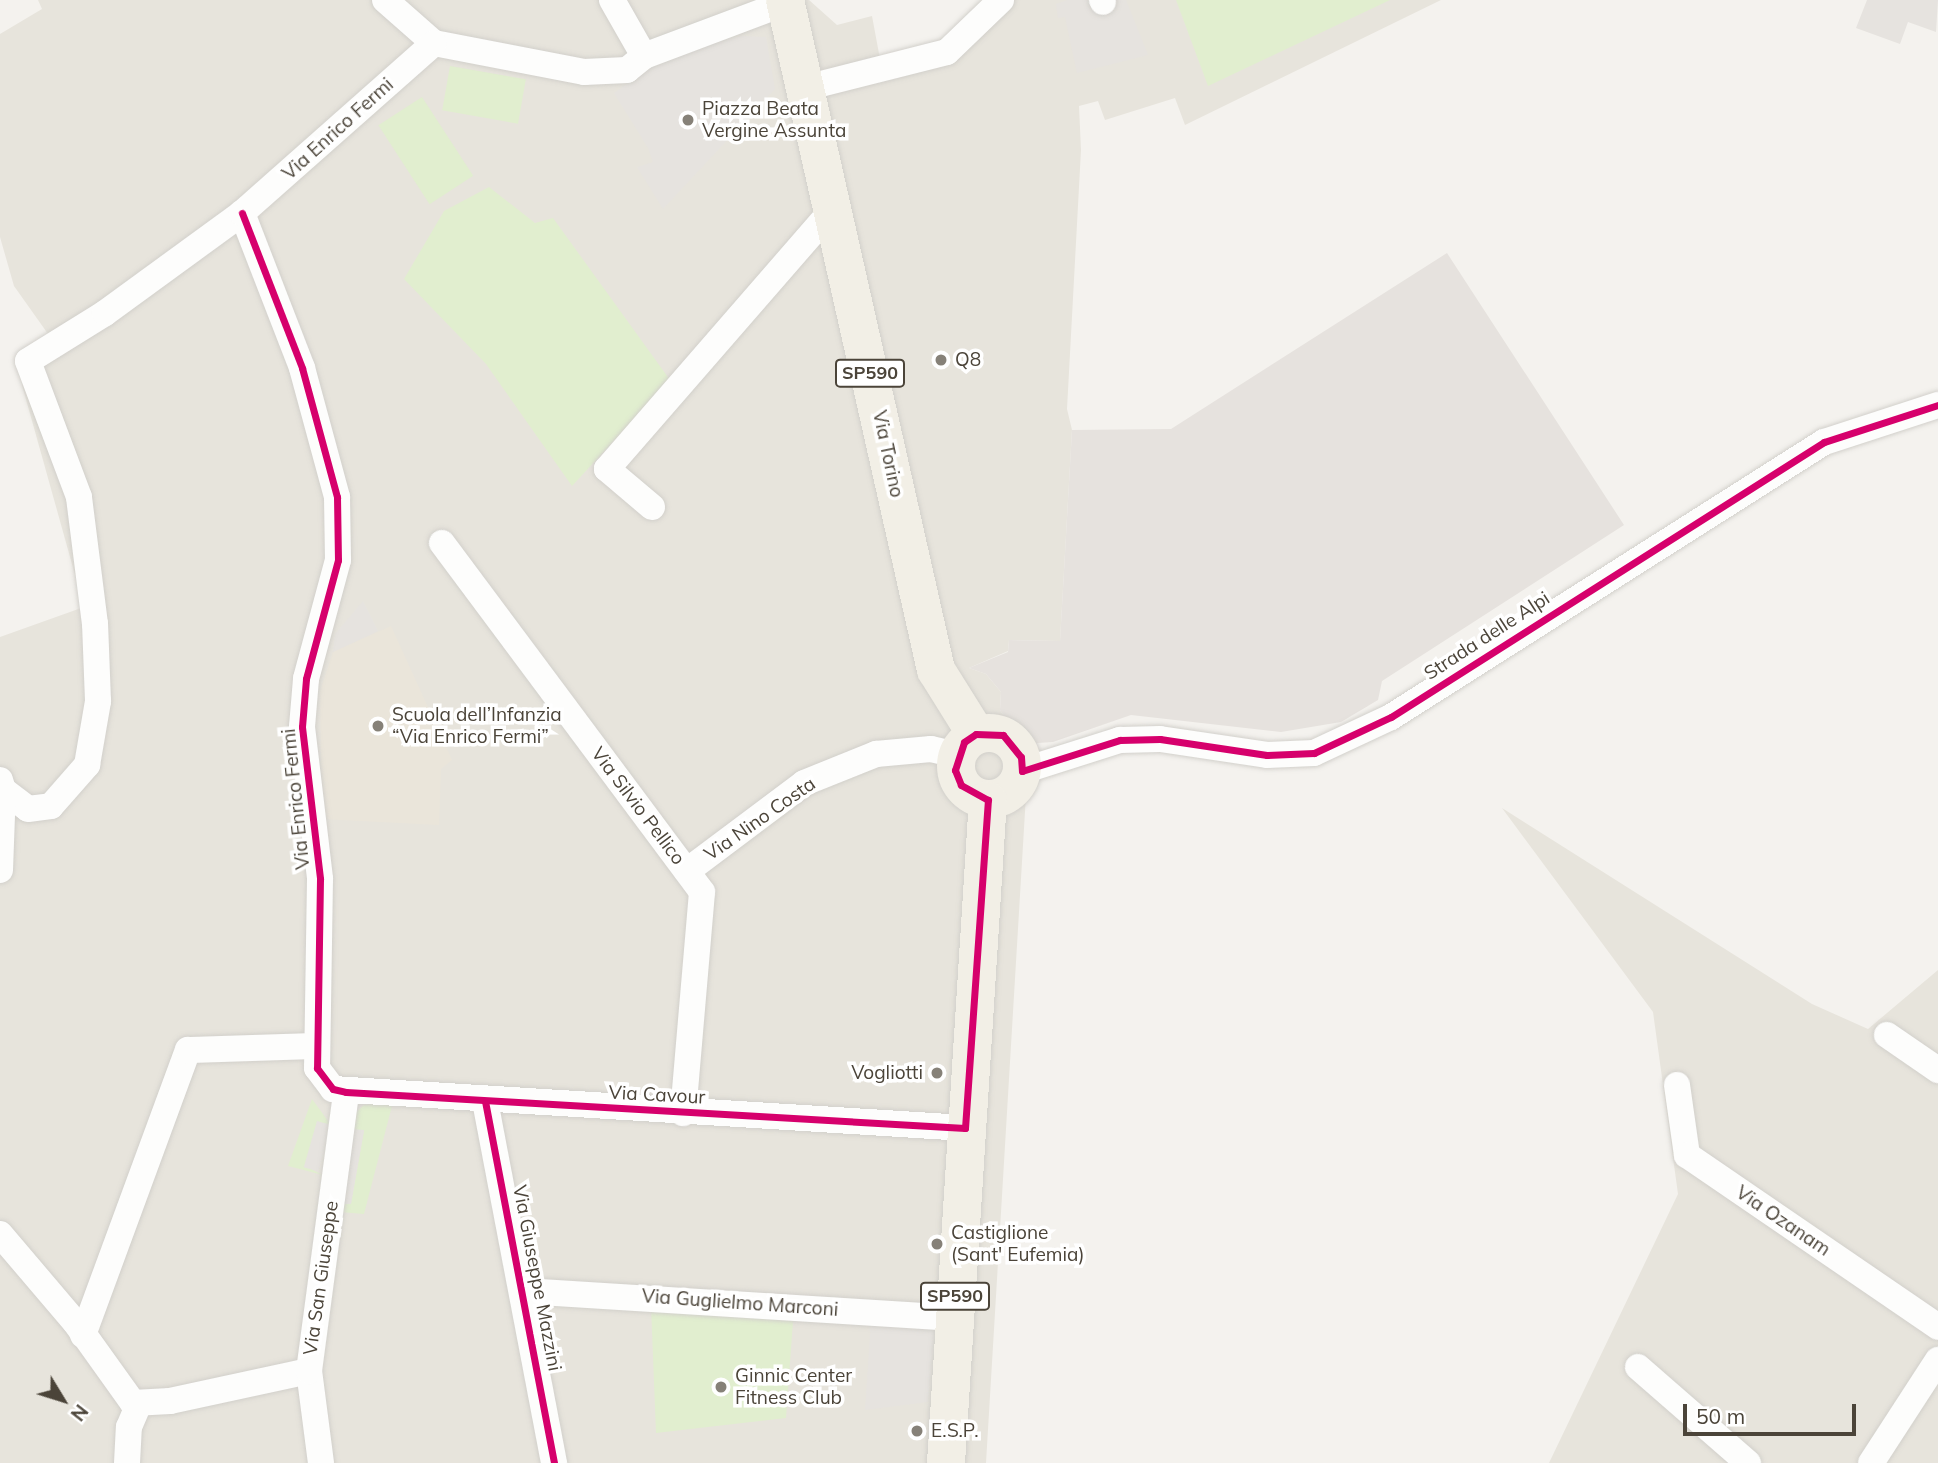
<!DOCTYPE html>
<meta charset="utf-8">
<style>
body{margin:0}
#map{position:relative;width:1938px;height:1463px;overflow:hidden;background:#f4f2ee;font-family:Mulish,sans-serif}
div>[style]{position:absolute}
.residential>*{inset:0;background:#e7e4dc}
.industrial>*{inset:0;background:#e6e2de}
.education>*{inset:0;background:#eae5da}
.green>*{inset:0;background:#e1eecf;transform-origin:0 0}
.parking>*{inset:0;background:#e6e3df;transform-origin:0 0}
.roads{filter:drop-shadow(0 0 2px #d2d0cb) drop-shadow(0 0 2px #d2d0cb)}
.minor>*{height:26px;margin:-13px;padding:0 13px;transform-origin:13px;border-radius:13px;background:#fdfdfc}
.primary>*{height:38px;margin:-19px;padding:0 19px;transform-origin:19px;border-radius:19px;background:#f2efe6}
.primary>.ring{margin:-19px;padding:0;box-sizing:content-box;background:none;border:38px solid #f2efe6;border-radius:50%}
.cycleway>*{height:7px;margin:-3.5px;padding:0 3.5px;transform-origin:3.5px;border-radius:3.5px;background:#d6006c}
.dots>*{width:19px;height:19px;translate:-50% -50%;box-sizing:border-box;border:4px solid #fff;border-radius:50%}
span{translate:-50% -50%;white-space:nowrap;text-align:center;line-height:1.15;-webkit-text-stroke:7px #fff;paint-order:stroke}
.shield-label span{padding:2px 5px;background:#fff;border:2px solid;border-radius:5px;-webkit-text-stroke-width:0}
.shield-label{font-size:18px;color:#4b4439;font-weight:700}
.poi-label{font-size:19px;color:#4b4439}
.left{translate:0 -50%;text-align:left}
.right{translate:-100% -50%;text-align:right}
.street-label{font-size:19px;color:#4b4439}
.north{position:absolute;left:28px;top:1365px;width:70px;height:70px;-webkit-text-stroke:5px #fff;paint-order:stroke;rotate:128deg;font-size:19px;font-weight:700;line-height:28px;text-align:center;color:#4b4439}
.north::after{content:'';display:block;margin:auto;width:24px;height:32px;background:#4b4439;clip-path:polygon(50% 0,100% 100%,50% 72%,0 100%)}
.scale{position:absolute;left:1683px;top:1404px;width:173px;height:32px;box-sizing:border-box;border:4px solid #4b4439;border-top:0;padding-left:9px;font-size:21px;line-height:24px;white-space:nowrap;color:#4b4439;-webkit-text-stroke:5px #fff;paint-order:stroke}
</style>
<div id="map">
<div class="residential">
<i style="clip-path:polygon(38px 0,809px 0,837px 25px,872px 16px,880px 59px,919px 52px,960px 28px,984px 0,1441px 0,1185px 125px,1175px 98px,1105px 120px,1098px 101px,1079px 106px,1081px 150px,1067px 409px,1072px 430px,1060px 641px,1009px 640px,1008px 651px,969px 668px,986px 674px,1001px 692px,1000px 710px,1022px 744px,1035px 746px,1026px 795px,986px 1463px,0 1463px,0 637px,84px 607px,22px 385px,58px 348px,14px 286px,0 237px,0 34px,42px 9px)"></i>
<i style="clip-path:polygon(1502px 808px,1812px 1004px,1868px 1029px,1938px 970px,1938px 1463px,1549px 1463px,1678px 1194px,1653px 1012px)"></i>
</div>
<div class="industrial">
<i style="clip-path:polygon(1447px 253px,1624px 525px,1382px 681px,1378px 700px,1341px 722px,1281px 732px,1131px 715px,1053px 742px,1022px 744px,1000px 710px,1001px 692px,986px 674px,969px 668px,1008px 652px,1009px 640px,1060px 641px,1072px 430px,1171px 429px)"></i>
</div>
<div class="education">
<i style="clip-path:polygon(391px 626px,452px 760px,441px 769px,439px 825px,322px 819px,320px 691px,333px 652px)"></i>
</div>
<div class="green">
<i style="clip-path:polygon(1176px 0,1390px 0,1208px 86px)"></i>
<i style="left:450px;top:66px;width:77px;height:45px;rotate:10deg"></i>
<i style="left:422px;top:97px;width:94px;height:52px;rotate:57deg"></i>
<i style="clip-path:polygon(489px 187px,535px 223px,553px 218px,670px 380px,572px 486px,486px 364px,404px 279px,444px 211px)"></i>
<i style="clip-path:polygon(312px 1099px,331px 1125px,317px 1122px,309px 1168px,323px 1175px,288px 1166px)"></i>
<i style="clip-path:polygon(393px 1102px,364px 1214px,340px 1212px,341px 1204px,351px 1203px,364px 1131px,351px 1129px,353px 1115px,364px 1105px)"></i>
<i style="clip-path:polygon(651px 1306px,793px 1321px,786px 1418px,656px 1433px)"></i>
</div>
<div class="parking">
<i style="clip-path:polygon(1067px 0,1126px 0,1148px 55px,1077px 73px,1065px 17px,1058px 18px,1056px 4px)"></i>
<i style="clip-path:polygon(1867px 0,1938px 0,1936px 32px,1908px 22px,1900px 44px,1856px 28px)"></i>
<i style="clip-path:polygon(744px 36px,766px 37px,775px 89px,663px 209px,637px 167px,653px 162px,648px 148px,614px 93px,650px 68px,709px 41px)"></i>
<i style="clip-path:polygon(363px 601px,378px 631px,333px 652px,335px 634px)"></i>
<i style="left:317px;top:1121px;width:15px;height:48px;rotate:16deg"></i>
<i style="clip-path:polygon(351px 1129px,364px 1130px,351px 1204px,341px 1204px)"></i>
<i style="clip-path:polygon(871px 1319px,935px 1325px,928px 1402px,865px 1410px)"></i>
</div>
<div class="roads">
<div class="minor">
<i style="left:385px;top:0;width:65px;rotate:41.3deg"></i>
<i style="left:434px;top:43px;width:153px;rotate:10.9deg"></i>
<i style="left:584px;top:72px;width:43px;rotate:-2.7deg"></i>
<i style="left:627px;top:70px;width:22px;rotate:-39deg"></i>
<i style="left:644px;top:56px;width:151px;rotate:-20.6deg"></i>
<i style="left:612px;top:0;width:64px;rotate:60.3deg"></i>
<i style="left:1102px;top:0;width:2px;rotate:63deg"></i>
<i style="left:805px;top:88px;width:146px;rotate:-14.2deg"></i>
<i style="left:947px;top:52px;width:75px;rotate:-43.9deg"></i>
<i style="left:242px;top:213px;width:166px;rotate:68.8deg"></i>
<i style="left:302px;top:368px;width:134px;rotate:74.8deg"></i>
<i style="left:337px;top:497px;width:63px;rotate:89.1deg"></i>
<i style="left:338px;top:560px;width:123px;rotate:105.1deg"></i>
<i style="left:306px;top:679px;width:48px;rotate:94.8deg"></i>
<i style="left:302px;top:727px;width:153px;rotate:83.2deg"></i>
<i style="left:320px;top:879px;width:189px;rotate:90.9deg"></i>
<i style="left:317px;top:1068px;width:26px;rotate:53deg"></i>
<i style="left:333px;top:1089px;width:633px;rotate:3.53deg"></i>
<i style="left:652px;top:507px;width:59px;rotate:-139.8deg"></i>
<i style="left:607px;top:469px;width:344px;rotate:-49deg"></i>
<i style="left:442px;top:543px;width:435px;rotate:53.3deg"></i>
<i style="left:702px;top:892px;width:222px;rotate:94.9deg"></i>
<i style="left:1022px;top:771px;width:103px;rotate:-17.6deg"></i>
<i style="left:1120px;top:740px;width:40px;rotate:-1.4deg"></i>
<i style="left:1160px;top:739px;width:108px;rotate:8.5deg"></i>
<i style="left:1267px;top:755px;width:47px;rotate:-2.4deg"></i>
<i style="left:1314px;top:753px;width:85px;rotate:-25.1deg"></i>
<i style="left:1391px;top:717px;width:513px;rotate:-32.42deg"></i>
<i style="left:1824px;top:442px;width:120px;rotate:-18deg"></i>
<i style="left:0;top:780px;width:10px;rotate:73deg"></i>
<i style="left:3px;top:790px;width:31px;rotate:37deg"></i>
<i style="left:28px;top:809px;width:23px;rotate:-7deg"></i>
<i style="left:51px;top:806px;width:55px;rotate:-48.7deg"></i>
<i style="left:87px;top:765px;width:65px;rotate:-80.2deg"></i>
<i style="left:98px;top:701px;width:77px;rotate:-92.2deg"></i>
<i style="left:95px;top:624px;width:128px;rotate:-97.2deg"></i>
<i style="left:79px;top:497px;width:145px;rotate:-110.6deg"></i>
<i style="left:28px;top:361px;width:91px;rotate:-31.9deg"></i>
<i style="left:105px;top:313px;width:170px;rotate:-36.1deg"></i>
<i style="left:242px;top:213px;width:256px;rotate:-41.5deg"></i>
<i style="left:0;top:870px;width:80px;rotate:-87.9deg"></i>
<i style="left:687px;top:871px;width:146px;rotate:-36.9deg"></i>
<i style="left:804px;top:783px;width:78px;rotate:-21.9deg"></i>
<i style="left:876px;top:754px;width:55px;rotate:-5.2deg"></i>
<i style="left:931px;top:749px;width:26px;rotate:13deg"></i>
<i style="left:1887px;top:1035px;width:62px;rotate:34.5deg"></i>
<i style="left:1677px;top:1085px;width:71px;rotate:81.9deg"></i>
<i style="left:1687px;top:1155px;width:304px;rotate:34.4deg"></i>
<i style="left:485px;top:1101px;width:369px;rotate:79.2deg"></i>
<i style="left:0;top:1234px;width:116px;rotate:49.6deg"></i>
<i style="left:75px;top:1322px;width:100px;rotate:54.4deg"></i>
<i style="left:133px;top:1403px;width:37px;rotate:-3deg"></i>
<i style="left:170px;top:1401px;width:142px;rotate:-12.2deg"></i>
<i style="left:525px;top:1291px;width:430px;rotate:3.6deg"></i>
<i style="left:83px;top:1335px;width:304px;rotate:-69.8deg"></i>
<i style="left:188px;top:1050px;width:129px;rotate:-1.8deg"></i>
<i style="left:1638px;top:1367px;width:146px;rotate:41.1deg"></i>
<i style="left:127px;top:1463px;width:36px;rotate:-87deg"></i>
<i style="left:129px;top:1427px;width:23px;rotate:-67deg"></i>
<i style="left:321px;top:1463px;width:93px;rotate:-97.4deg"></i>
<i style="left:309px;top:1371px;width:281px;rotate:-82.4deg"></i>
<i style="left:1871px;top:1463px;width:123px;rotate:-57deg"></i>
</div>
<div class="primary">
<i style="left:785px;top:0;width:687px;rotate:77.3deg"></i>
<i style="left:936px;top:670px;width:75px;rotate:58deg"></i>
<i class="ring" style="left:956px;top:733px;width:28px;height:28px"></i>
<i style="left:946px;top:1463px;width:664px;rotate:-86.38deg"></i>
</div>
</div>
<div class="cycleway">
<i style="left:242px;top:213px;width:166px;rotate:68.8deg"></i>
<i style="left:302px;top:368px;width:134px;rotate:74.8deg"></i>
<i style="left:337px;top:497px;width:63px;rotate:89.1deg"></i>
<i style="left:338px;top:560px;width:123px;rotate:105.1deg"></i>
<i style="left:306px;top:679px;width:48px;rotate:94.8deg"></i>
<i style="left:302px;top:727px;width:153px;rotate:83.2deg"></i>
<i style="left:320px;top:879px;width:189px;rotate:90.9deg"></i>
<i style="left:317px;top:1068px;width:26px;rotate:53deg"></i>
<i style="left:333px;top:1089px;width:13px;rotate:13deg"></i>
<i style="left:346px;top:1092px;width:620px;rotate:3.33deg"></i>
<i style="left:965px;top:1128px;width:329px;rotate:-86deg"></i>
<i style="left:988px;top:800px;width:31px;rotate:-151deg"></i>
<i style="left:961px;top:785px;width:16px;rotate:-112deg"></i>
<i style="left:955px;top:770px;width:29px;rotate:-72deg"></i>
<i style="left:964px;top:742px;width:14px;rotate:-34deg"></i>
<i style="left:976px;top:734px;width:27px;rotate:2deg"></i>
<i style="left:1003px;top:735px;width:28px;rotate:51deg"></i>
<i style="left:1021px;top:757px;width:14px;rotate:86deg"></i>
<i style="left:1022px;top:771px;width:103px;rotate:-17.6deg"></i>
<i style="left:1120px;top:740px;width:40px;rotate:-1.4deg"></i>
<i style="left:1160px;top:739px;width:108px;rotate:8.5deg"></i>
<i style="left:1267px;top:755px;width:47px;rotate:-2.4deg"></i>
<i style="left:1314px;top:753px;width:85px;rotate:-25.1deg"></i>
<i style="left:1391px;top:717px;width:513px;rotate:-32.42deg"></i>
<i style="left:1824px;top:442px;width:120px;rotate:-18deg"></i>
<i style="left:485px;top:1101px;width:369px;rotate:79.2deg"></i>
</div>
<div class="dots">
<i style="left:688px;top:120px;background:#868178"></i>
<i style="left:941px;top:360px;background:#868178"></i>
<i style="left:378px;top:726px;background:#868178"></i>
<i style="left:937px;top:1073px;background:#868178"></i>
<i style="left:937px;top:1244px;background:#868178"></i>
<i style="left:721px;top:1387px;background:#868178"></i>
<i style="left:917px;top:1431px;background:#868178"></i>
</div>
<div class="shield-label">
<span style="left:870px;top:373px">SP590</span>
<span style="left:955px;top:1296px">SP590</span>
</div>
<div class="poi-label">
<span class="left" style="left:702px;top:120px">Piazza Beata<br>Vergine Assunta</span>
<span class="left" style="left:955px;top:360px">Q8</span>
<span class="left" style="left:392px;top:726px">Scuola dell’Infanzia<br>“Via Enrico Fermi”</span>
<span class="right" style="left:923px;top:1073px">Vogliotti</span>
<span class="left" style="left:951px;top:1244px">Castiglione<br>(Sant' Eufemia)</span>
<span class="left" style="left:735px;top:1387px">Ginnic Center<br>Fitness Club</span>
<span class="left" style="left:931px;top:1431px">E.S.P.</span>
</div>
<div class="street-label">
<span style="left:338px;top:129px;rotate:-42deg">Via Enrico Fermi</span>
<span style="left:888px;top:454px;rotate:78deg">Via Torino</span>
<span style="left:1487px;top:636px;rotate:-33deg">Strada delle Alpi</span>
<span style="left:296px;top:799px;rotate:-96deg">Via Enrico Fermi</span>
<span style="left:638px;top:806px;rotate:53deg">Via Silvio Pellico</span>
<span style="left:760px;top:819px;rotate:-35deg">Via Nino Costa</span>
<span style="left:657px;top:1095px;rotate:3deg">Via Cavour</span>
<span style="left:1783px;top:1221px;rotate:34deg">Via Ozanam</span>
<span style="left:321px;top:1278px;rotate:-82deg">Via San Giuseppe</span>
<span style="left:537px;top:1278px;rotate:79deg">Via Giuseppe Mazzini</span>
<span style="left:740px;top:1303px;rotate:4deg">Via Guglielmo Marconi</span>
</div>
<div class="north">N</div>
<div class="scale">50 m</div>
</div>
